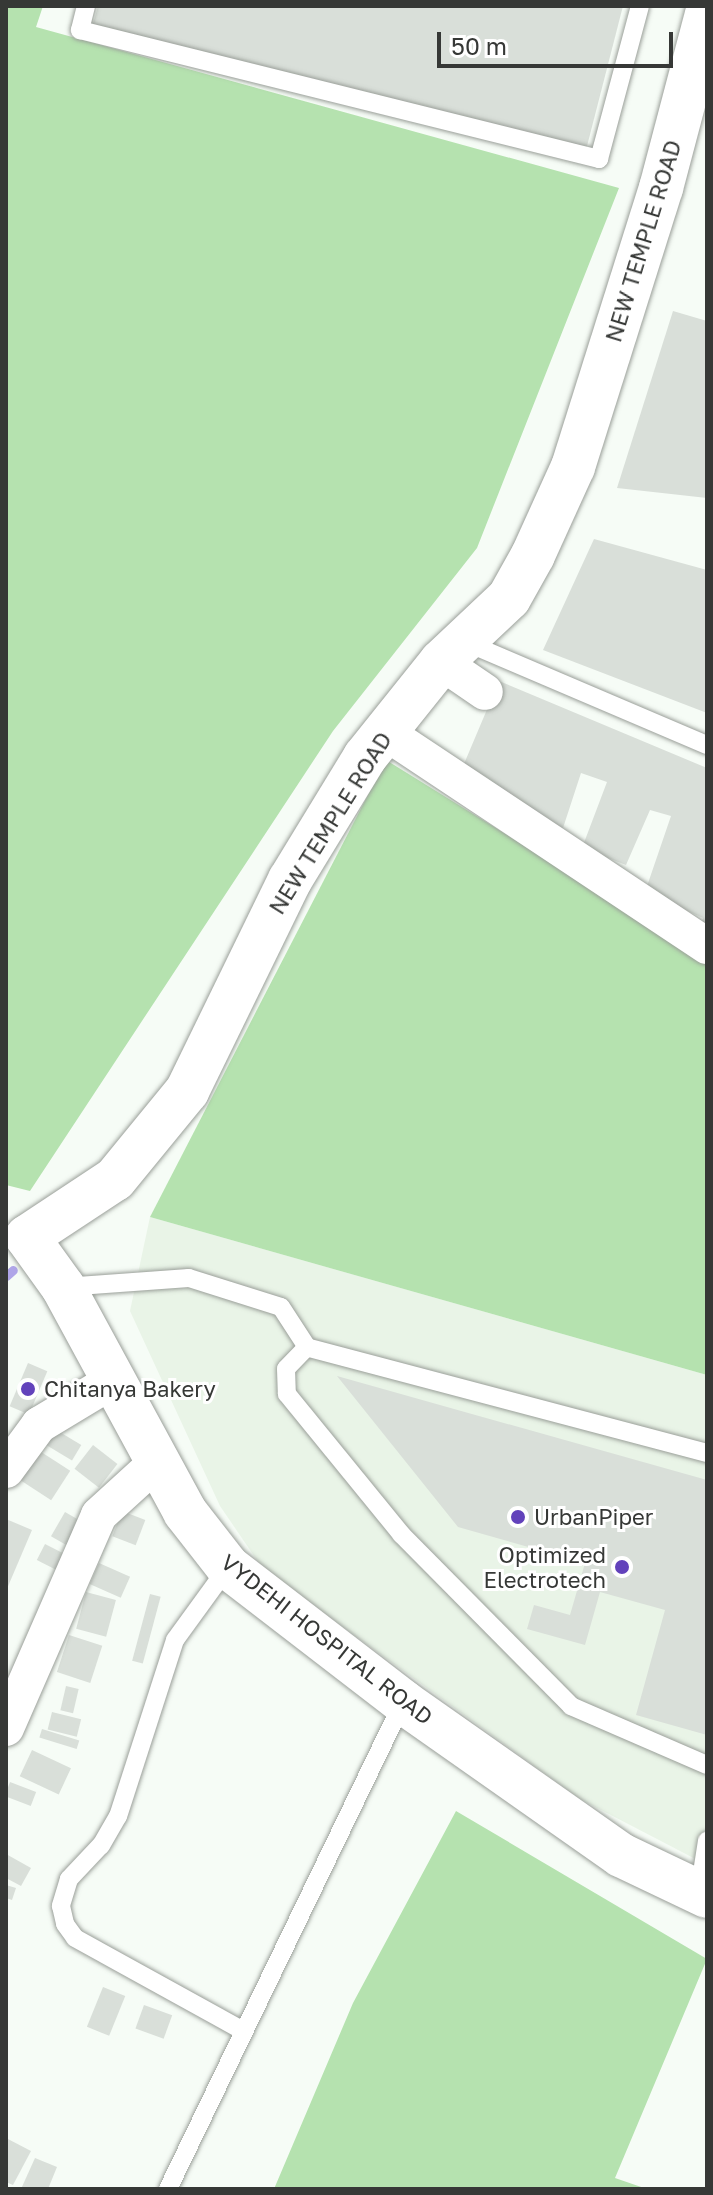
<!DOCTYPE html>
<style>
body{margin:0}
#map{position:relative;width:713px;height:2195px;overflow:hidden;background:#f6fcf6;font-family:"Golos Text",sans-serif}
div>[style]{position:absolute}
.built>*{inset:0;background:#e9f4e7}
.green>*{inset:0;background:#b5e2af}
.stream>*{height:9px;margin:-4.5px;padding:0 4.5px;transform-origin:4.5px;border-radius:4.5px;background:#afa5e8}
.building>*{inset:0;background:#d9dfd9;transform-origin:0 0}
.roads{filter:drop-shadow(0 0 2px #9a9f99) drop-shadow(0 0 2px #9a9f99)}
.service>*{height:18px;margin:-9px;padding:0 9px;transform-origin:9px;border-radius:9px;background:#fff}
.minor>*{height:36px;margin:-18px;padding:0 18px;transform-origin:18px;border-radius:18px;background:#fff}
.tertiary>*{height:44px;margin:-22px;padding:0 22px;transform-origin:22px;border-radius:22px;background:#fff}
.dots>*{width:22px;height:22px;translate:-50% -50%;box-sizing:border-box;border:4px solid #fff;border-radius:50%}
span{translate:-50% -50%;white-space:nowrap;text-align:center;line-height:1.15;-webkit-text-stroke:6px #fff;paint-order:stroke}
.street-label{font-size:22px;color:#363836}
.poi-label{font-size:22px;color:#363836}
.left{translate:0 -50%;text-align:left}
.right{translate:-100% -50%;text-align:right}
.frame{position:absolute;inset:0;border:8px solid #363836;pointer-events:none}
.scale{position:absolute;left:437px;top:32px;width:236px;height:36px;box-sizing:border-box;border:4px solid #363836;border-top:0;padding-left:10px;font-size:24px;line-height:28px;white-space:nowrap;color:#363836;-webkit-text-stroke:6px #fff;paint-order:stroke}
</style>
<div id="map">
<div class="built">
<i style="clip-path:polygon(150px 1217px,707px 1375px,707px 1865px,580px 1799px,263px 1569px,220px 1506px,130px 1311px)"></i>
</div>
<div class="green">
<i style="clip-path:polygon(6px 6px,43px 6px,36px 27px,619px 188px,477px 548px,333px 731px,30px 1191px,6px 1185px)"></i>
<i style="clip-path:polygon(386px 760px,707px 959px,707px 1375px,150px 1217px)"></i>
<i style="clip-path:polygon(456px 1811px,707px 1959px,615px 2178px,647px 2189px,274px 2189px,353px 2003px)"></i>
</div>
<div class="stream">
<i style="left:6px;top:1276px;width:9px;rotate:-41deg"></i>
</div>
<div class="building">
<i style="clip-path:polygon(98px 6px,623px 6px,586px 150px,93px 24px)"></i>
<i style="clip-path:polygon(673px 311px,707px 321px,707px 498px,617px 488px)"></i>
<i style="clip-path:polygon(594px 539px,707px 570px,707px 713px,543px 650px)"></i>
<i style="clip-path:polygon(499px 681px,707px 768px,707px 940px,698px 937px,703px 918px,645px 892px,671px 816px,650px 810px,626px 865px,582px 848px,607px 782px,581px 773px,563px 828px,502px 801px,461px 771px)"></i>
<i style="left:28px;top:1363px;width:21px;height:47px;rotate:23deg"></i>
<i style="clip-path:polygon(337px 1376px,707px 1480px,707px 1735px,636px 1715px,665px 1610px,600px 1592px,585px 1645px,527px 1629px,534px 1605px,570px 1615px,585px 1563px,458px 1527px)"></i>
<i style="left:53px;top:1428px;width:33px;height:18px;rotate:31deg"></i>
<i style="left:93px;top:1445px;width:31px;height:30px;rotate:38deg"></i>
<i style="left:35px;top:1448px;width:42px;height:35px;rotate:33deg"></i>
<i style="left:122px;top:1511px;width:25px;height:27px;rotate:21deg"></i>
<i style="left:65px;top:1512px;width:28px;height:28px;rotate:30deg"></i>
<i style="clip-path:polygon(6px 1519px,32px 1530px,6px 1591px)"></i>
<i style="left:45px;top:1544px;width:27px;height:18px;rotate:27deg"></i>
<i style="left:99px;top:1563px;width:34px;height:23px;rotate:24deg"></i>
<i style="left:86px;top:1592px;width:31px;height:38px;rotate:15deg"></i>
<i style="left:150px;top:1594px;width:11px;height:69px;rotate:15deg"></i>
<i style="left:69px;top:1635px;width:35px;height:39px;rotate:18deg"></i>
<i style="left:66px;top:1686px;width:13px;height:25px;rotate:13deg"></i>
<i style="left:52px;top:1712px;width:30px;height:18px;rotate:14deg"></i>
<i style="left:42px;top:1729px;width:39px;height:9px;rotate:17deg"></i>
<i style="left:32px;top:1750px;width:43px;height:29px;rotate:25deg"></i>
<i style="left:10px;top:1782px;width:28px;height:15px;rotate:21deg"></i>
<i style="clip-path:polygon(6px 1854px,31px 1868px,21px 1886px,6px 1878px)"></i>
<i style="clip-path:polygon(6px 1885px,16px 1888px,12px 1900px,6px 1898px)"></i>
<i style="left:103px;top:1987px;width:24px;height:43px;rotate:22deg"></i>
<i style="left:144px;top:2005px;width:30px;height:25px;rotate:20deg"></i>
<i style="clip-path:polygon(6px 2138px,31px 2151px,13px 2185px,6px 2182px)"></i>
<i style="clip-path:polygon(35px 2158px,57px 2167px,48px 2189px,21px 2189px)"></i>
</div>
<div class="roads">
<div class="service">
<i style="left:86px;top:6px;width:25px;rotate:104deg"></i>
<i style="left:80px;top:30px;width:535px;rotate:13.96deg"></i>
<i style="left:599px;top:159px;width:158px;rotate:-75deg"></i>
<i style="left:463px;top:641px;width:265px;rotate:23.1deg"></i>
<i style="left:64px;top:1287px;width:125px;rotate:-4.1deg"></i>
<i style="left:189px;top:1278px;width:96px;rotate:17.5deg"></i>
<i style="left:281px;top:1307px;width:48px;rotate:57deg"></i>
<i style="left:707px;top:1453px;width:414px;rotate:-165.2deg"></i>
<i style="left:307px;top:1347px;width:30px;rotate:134deg"></i>
<i style="left:286px;top:1369px;width:25px;rotate:88deg"></i>
<i style="left:287px;top:1394px;width:181px;rotate:50.8deg"></i>
<i style="left:401px;top:1534px;width:242px;rotate:45.3deg"></i>
<i style="left:571px;top:1706px;width:148px;rotate:23.5deg"></i>
<i style="left:228px;top:1567px;width:90px;rotate:126deg"></i>
<i style="left:175px;top:1640px;width:185px;rotate:107.9deg"></i>
<i style="left:118px;top:1816px;width:34px;rotate:120deg"></i>
<i style="left:101px;top:1845px;width:47px;rotate:133.3deg"></i>
<i style="left:69px;top:1879px;width:28px;rotate:107deg"></i>
<i style="left:61px;top:1906px;width:18px;rotate:77deg"></i>
<i style="left:65px;top:1924px;width:17px;rotate:54deg"></i>
<i style="left:75px;top:1938px;width:191px;rotate:28.9deg"></i>
<i style="left:699px;top:1892px;width:52px;rotate:-81.1deg"></i>
<i style="left:168px;top:2189px;width:541px;rotate:-64.24deg"></i>
</div>
<div class="minor">
<i style="left:441px;top:662px;width:53px;rotate:34.3deg"></i>
<i style="left:385px;top:732px;width:387px;rotate:33.6deg"></i>
<i style="left:6px;top:1470px;width:56px;rotate:-53.7deg"></i>
<i style="left:39px;top:1425px;width:87px;rotate:-31deg"></i>
<i style="left:6px;top:1728px;width:232px;rotate:-66.4deg"></i>
<i style="left:99px;top:1515px;width:79px;rotate:-42.4deg"></i>
</div>
<div class="tertiary">
<i style="left:27px;top:1237px;width:105px;rotate:-33.4deg"></i>
<i style="left:115px;top:1179px;width:114px;rotate:-50.7deg"></i>
<i style="left:187px;top:1091px;width:235px;rotate:-64deg"></i>
<i style="left:290px;top:880px;width:144px;rotate:-58.6deg"></i>
<i style="left:365px;top:757px;width:122px;rotate:-51.3deg"></i>
<i style="left:441px;top:662px;width:93px;rotate:-43.3deg"></i>
<i style="left:509px;top:598px;width:49px;rotate:-60.8deg"></i>
<i style="left:533px;top:555px;width:97px;rotate:-65.6deg"></i>
<i style="left:573px;top:467px;width:293px;rotate:-72.5deg"></i>
<i style="left:661px;top:188px;width:180px;rotate:-75.2deg"></i>
<i style="left:27px;top:1237px;width:62px;rotate:54.2deg"></i>
<i style="left:63px;top:1287px;width:256px;rotate:61.5deg"></i>
<i style="left:185px;top:1512px;width:70px;rotate:52deg"></i>
<i style="left:228px;top:1567px;width:221px;rotate:37.6deg"></i>
<i style="left:403px;top:1702px;width:266px;rotate:35.1deg"></i>
<i style="left:621px;top:1855px;width:95px;rotate:25.5deg"></i>
</div>
</div>
<div class="dots">
<i style="left:28px;top:1389px;background:#6242bb"></i>
<i style="left:518px;top:1517px;background:#6242bb"></i>
<i style="left:622px;top:1567px;background:#6242bb"></i>
</div>
<div class="street-label">
<span style="left:643px;top:241px;rotate:-73deg">NEW TEMPLE ROAD</span>
<span style="left:330px;top:823px;rotate:-58deg">NEW TEMPLE ROAD</span>
<span style="left:327px;top:1639px;rotate:38deg">VYDEHI HOSPITAL ROAD</span>
</div>
<div class="poi-label">
<span class="left" style="left:44px;top:1389px">Chitanya Bakery</span>
<span class="left" style="left:534px;top:1517px">UrbanPiper</span>
<span class="right" style="left:606px;top:1567px">Optimized<br>Electrotech</span>
</div>
<div class="frame"></div>
<div class="scale">50 m</div>
</div>
